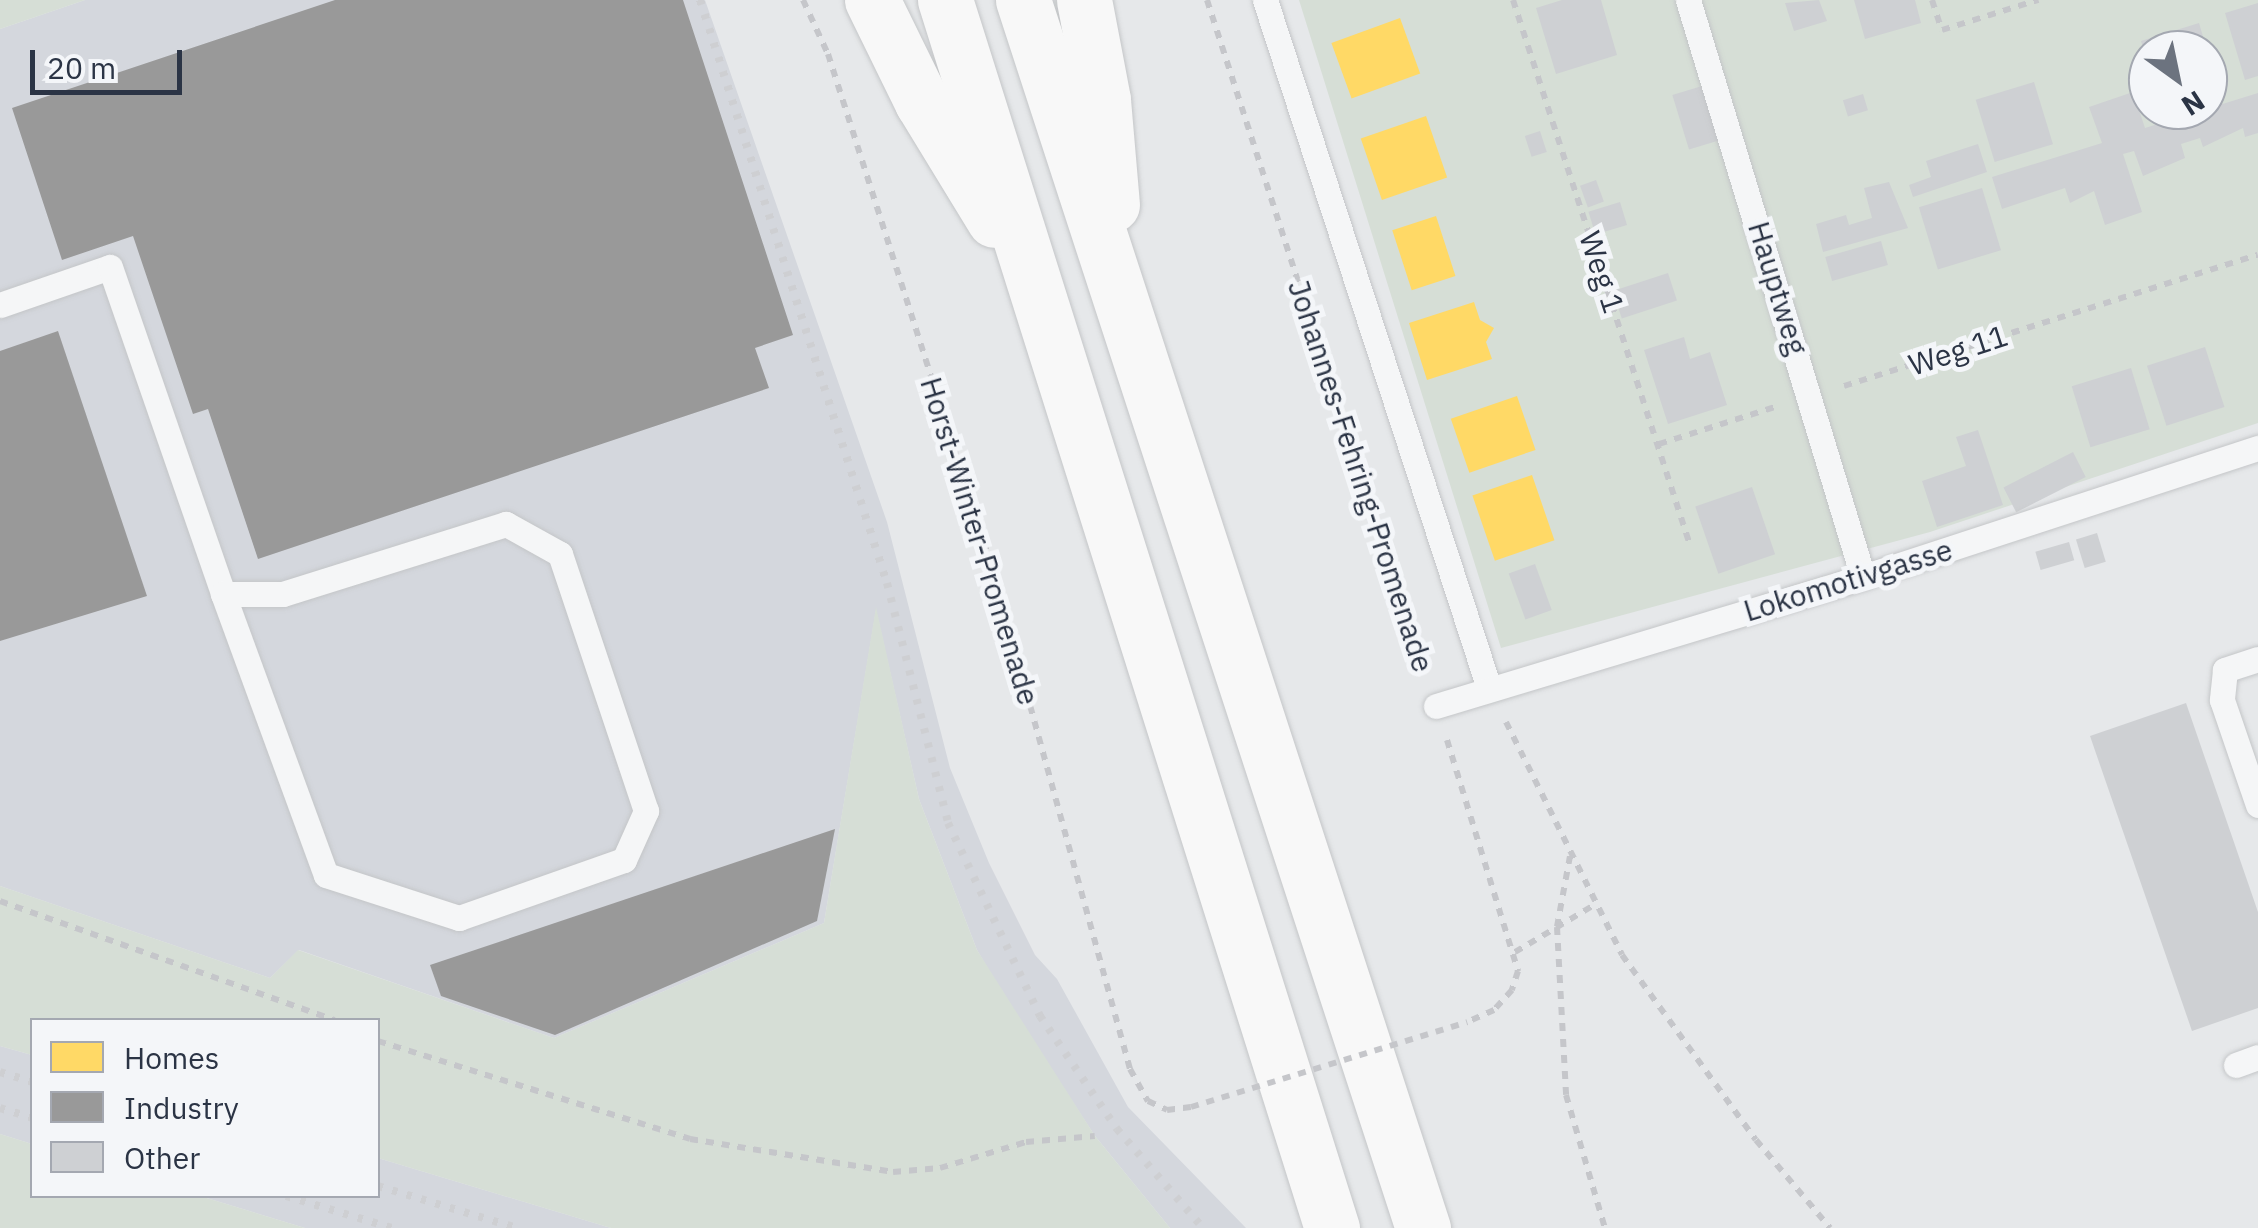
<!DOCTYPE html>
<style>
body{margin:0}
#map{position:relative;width:2258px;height:1228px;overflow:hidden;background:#e6e8ea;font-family:"IBM Plex Sans",sans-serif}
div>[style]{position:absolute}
.built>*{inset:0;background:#d4d7dd}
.green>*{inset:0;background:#d6ded6}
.homes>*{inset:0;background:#ffd966;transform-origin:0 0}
.industry>*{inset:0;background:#999}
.building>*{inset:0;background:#ced0d3;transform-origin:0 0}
.path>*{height:6px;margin-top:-3px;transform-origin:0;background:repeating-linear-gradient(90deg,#c5c6ca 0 8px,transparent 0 16px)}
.roads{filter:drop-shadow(0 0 2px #c4c6c8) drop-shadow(0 0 2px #c4c6c8)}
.lane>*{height:25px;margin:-12.5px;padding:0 12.5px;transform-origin:12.5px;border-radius:12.5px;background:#f5f6f7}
.highway>*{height:55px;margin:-27.5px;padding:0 27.5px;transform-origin:27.5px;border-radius:27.5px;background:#f8f8f8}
.rail>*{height:8px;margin-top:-4px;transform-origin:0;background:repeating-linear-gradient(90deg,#cecfd2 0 5px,transparent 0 15px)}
.path-bridge>*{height:6px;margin-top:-3px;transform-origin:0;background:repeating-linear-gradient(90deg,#c5c6ca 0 8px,transparent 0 16px)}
span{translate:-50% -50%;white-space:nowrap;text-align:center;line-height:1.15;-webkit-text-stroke:10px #f4f6f9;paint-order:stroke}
.street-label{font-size:30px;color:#2b3445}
.legend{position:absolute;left:30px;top:1018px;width:350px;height:180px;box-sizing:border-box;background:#f4f6f9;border:2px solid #a4a8b1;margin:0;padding:12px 18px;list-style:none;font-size:30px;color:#2b3445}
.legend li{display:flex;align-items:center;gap:20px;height:50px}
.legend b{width:50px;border:2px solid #a4a8b1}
.north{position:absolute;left:2128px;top:30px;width:100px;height:100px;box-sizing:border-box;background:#f4f6f9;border:2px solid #a4a8b1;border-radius:50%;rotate:147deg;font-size:28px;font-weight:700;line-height:40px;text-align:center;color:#2b3445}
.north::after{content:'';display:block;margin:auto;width:35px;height:45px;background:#6c737f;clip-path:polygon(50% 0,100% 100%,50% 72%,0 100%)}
.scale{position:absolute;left:30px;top:50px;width:152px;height:45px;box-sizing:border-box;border:5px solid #2b3445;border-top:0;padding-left:12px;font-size:30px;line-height:35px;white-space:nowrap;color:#2b3445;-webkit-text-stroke:8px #f4f6f9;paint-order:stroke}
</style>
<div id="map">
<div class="built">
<i style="clip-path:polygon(85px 0,705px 0,887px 522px,950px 768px,989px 863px,1035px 955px,1057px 979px,1128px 1107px,1246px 1228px,1170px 1228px,1095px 1136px,1010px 1006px,977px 950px,919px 799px,876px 610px,824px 923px,554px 1038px,299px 950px,270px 978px,0 886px,0 29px)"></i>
<i style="clip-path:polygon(0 1046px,32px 1055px,32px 1144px,0 1134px)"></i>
<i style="clip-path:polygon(378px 1158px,611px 1228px,305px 1228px,200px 1196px,378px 1196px)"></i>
</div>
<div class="green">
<i style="clip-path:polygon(0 0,85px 0,0 29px)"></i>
<i style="clip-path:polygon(evenodd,1299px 0,2258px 0,2258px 423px,1930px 532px,1501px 648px,1299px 0,2148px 50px,2208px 50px,2208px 110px,2148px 110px,2148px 50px)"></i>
<i style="clip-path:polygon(876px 607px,919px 799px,977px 950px,1095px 1136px,1170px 1228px,611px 1228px,378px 1158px,378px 1020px,32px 1020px,32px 1055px,0 1046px,0 886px,270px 978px,298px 950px,554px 1038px,824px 923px)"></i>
<i style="clip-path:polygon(0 1134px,32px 1144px,32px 1196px,200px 1196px,305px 1228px,0 1228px)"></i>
</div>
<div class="homes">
<i style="left:1400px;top:18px;width:59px;height:73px;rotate:70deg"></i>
<i style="left:1426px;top:116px;width:65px;height:69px;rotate:71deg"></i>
<i style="left:1436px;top:216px;width:63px;height:46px;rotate:72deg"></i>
<i style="clip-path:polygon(1474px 302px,1480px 320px,1494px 328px,1486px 342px,1492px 359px,1427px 380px,1409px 323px)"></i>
<i style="left:1517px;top:396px;width:57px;height:70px;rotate:71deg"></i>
<i style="left:1532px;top:475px;width:69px;height:63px;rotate:71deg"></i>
</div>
<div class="industry">
<i style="clip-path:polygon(335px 0,683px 0,793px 335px,755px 348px,769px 388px,258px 559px,208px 409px,193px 414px,133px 236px,62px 260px,12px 108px)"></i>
<i style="clip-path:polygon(58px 331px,147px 596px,0 641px,0 351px)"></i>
<i style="clip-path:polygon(835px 829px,817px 921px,555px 1035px,441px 996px,430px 965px)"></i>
</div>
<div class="building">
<i style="clip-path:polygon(1562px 0,1601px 0,1617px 55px,1556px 74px,1536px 8px)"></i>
<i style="clip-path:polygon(1819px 0,1827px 21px,1794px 31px,1785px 3px)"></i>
<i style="clip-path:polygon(1854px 0,1915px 0,1921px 23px,1865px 39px)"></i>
<i style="clip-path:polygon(2258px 3px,2258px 76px,2245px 80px,2225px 13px)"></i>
<i style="clip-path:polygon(2199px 23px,2207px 50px,2148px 50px,2147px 61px,2141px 41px)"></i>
<i style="left:2034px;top:82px;width:65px;height:61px;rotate:73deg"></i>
<i style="left:1702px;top:86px;width:57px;height:31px;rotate:73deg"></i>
<i style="clip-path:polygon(2133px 92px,2145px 128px,2258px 93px,2258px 133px,2245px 137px,2243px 128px,2203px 147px,2200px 138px,2181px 144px,2185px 158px,2143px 176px,2134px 151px,2123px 154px,2142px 212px,2105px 225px,2094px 191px,2070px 203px,2065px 188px,2002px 209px,1992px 177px,2102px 143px,2089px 107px)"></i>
<i style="left:1863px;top:94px;width:17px;height:21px;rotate:73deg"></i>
<i style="left:1540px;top:131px;width:22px;height:16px;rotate:72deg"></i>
<i style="clip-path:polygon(1978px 144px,1987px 172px,1913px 197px,1909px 185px,1931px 177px,1926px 161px)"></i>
<i style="left:1596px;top:180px;width:23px;height:17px;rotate:70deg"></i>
<i style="clip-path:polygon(1889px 182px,1908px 228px,1823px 252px,1816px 224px,1846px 215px,1849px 225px,1872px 218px,1864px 188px)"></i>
<i style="left:1982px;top:188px;width:65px;height:66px;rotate:73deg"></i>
<i style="left:1620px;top:202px;width:24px;height:33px;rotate:73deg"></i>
<i style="left:1881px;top:241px;width:25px;height:58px;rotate:74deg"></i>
<i style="left:1668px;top:273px;width:29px;height:58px;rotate:72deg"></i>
<i style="clip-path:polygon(1684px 337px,1690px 359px,1710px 352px,1727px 405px,1668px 424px,1644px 350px)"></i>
<i style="left:2205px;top:347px;width:63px;height:61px;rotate:72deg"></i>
<i style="left:2131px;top:368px;width:64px;height:62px;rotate:73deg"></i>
<i style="clip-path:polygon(1978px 430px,2003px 505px,1937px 527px,1922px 481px,1966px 466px,1956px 437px)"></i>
<i style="left:2073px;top:452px;width:28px;height:78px;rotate:63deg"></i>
<i style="left:1752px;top:487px;width:71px;height:60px;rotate:71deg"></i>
<i style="left:2097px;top:533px;width:30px;height:22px;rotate:73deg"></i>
<i style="left:2069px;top:542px;width:19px;height:35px;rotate:74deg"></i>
<i style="left:1535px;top:564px;width:49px;height:28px;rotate:70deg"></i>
<i style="clip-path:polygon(2186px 703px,2258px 912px,2258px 1008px,2192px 1031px,2090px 736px)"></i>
</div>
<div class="path">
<i style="left:803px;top:0;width:60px;rotate:65.2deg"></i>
<i style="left:828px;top:54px;width:539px;rotate:72.27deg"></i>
<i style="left:992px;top:567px;width:521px;rotate:74.63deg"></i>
<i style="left:1130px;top:1069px;width:37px;rotate:61deg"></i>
<i style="left:1148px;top:1101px;width:21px;rotate:25deg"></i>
<i style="left:1167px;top:1110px;width:24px;rotate:-7deg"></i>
<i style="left:1207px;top:0;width:705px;rotate:72.08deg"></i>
<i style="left:1513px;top:0;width:573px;rotate:72.01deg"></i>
<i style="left:1932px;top:0;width:32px;rotate:72deg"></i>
<i style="left:1942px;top:30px;width:101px;rotate:-17.4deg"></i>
<i style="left:1844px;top:386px;width:434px;rotate:-17.6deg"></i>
<i style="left:1659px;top:444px;width:122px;rotate:-17.7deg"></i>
<i style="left:1506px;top:722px;width:260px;rotate:63.5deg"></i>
<i style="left:1622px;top:955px;width:228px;rotate:54.1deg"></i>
<i style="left:1756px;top:1140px;width:115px;rotate:49.9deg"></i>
<i style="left:1447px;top:740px;width:242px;rotate:72.9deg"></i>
<i style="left:1518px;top:971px;width:20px;rotate:108deg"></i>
<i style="left:1512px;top:990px;width:27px;rotate:132deg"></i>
<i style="left:1494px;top:1010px;width:30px;rotate:156deg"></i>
<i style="left:1570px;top:856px;width:72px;rotate:100.4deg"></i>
<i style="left:1557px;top:927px;width:168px;rotate:86.9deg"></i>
<i style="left:1566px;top:1095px;width:139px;rotate:73.7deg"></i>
<i style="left:0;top:901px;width:355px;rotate:19.6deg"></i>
<i style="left:1515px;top:952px;width:92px;rotate:-30.7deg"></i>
<i style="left:378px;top:1041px;width:327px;rotate:17.4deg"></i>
<i style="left:690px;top:1139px;width:206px;rotate:9.2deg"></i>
<i style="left:893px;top:1172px;width:47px;rotate:-4.9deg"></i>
<i style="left:940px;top:1168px;width:90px;rotate:-16.8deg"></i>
<i style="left:1026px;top:1142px;width:69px;rotate:-5deg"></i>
</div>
<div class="roads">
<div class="lane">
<i style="left:1265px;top:0;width:724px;rotate:71.97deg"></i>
<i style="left:1688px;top:0;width:603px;rotate:73.13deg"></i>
<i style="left:0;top:305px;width:116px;rotate:-19.1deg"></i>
<i style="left:110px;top:267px;width:346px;rotate:70.9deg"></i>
<i style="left:223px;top:594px;width:299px;rotate:69.9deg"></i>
<i style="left:326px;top:875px;width:140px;rotate:17.9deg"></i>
<i style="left:459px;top:918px;width:175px;rotate:-19.4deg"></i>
<i style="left:624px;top:860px;width:54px;rotate:-65.8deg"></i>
<i style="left:646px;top:811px;width:271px;rotate:-108.5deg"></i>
<i style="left:560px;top:554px;width:62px;rotate:-150.9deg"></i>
<i style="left:506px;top:524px;width:234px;rotate:162.6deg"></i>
<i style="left:283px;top:594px;width:60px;rotate:180deg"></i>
<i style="left:2258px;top:659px;width:35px;rotate:162deg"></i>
<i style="left:2225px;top:670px;width:30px;rotate:96deg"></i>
<i style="left:2222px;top:700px;width:111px;rotate:71.1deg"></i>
<i style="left:1436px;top:706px;width:446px;rotate:-16.8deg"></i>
<i style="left:1863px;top:577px;width:416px;rotate:-18.1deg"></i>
<i style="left:2236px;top:1065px;width:23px;rotate:-20deg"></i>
</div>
<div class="highway">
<i style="left:872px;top:0;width:114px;rotate:63.9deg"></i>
<i style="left:922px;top:102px;width:138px;rotate:58.6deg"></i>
<i style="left:945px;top:0;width:1288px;rotate:72.51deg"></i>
<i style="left:1023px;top:0;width:1292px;rotate:71.96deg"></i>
<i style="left:1084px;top:0;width:102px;rotate:79.2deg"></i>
<i style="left:1103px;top:100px;width:105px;rotate:85.1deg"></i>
</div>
</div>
<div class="rail">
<i style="left:700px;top:0;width:612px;rotate:72.22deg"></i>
<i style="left:887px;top:583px;width:248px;rotate:75.7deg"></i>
<i style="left:948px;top:823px;width:214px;rotate:64.5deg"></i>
<i style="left:1040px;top:1016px;width:137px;rotate:55.7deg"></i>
<i style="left:1117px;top:1129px;width:131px;rotate:49deg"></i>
<i style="left:0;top:1072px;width:34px;rotate:17deg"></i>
<i style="left:0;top:1108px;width:34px;rotate:17deg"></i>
<i style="left:378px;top:1186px;width:145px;rotate:16.8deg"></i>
<i style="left:286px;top:1196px;width:111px;rotate:16.8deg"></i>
</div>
<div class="path-bridge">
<i style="left:1191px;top:1107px;width:289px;rotate:-17.1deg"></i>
</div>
<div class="street-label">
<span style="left:1602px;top:272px;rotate:72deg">Weg 1</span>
<span style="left:1778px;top:288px;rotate:73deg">Hauptweg</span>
<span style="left:1958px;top:350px;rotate:-18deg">Weg 11</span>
<span style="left:1361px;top:476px;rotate:72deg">Johannes-Fehring-Promenade</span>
<span style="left:980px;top:541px;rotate:73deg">Horst-Winter-Promenade</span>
<span style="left:1848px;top:580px;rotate:-17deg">Lokomotivgasse</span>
</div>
<ul class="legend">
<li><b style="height:28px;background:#ffd966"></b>Homes</li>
<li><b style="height:28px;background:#999"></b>Industry</li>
<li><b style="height:28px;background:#ced0d3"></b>Other</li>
</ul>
<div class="north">N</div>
<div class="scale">20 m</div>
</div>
